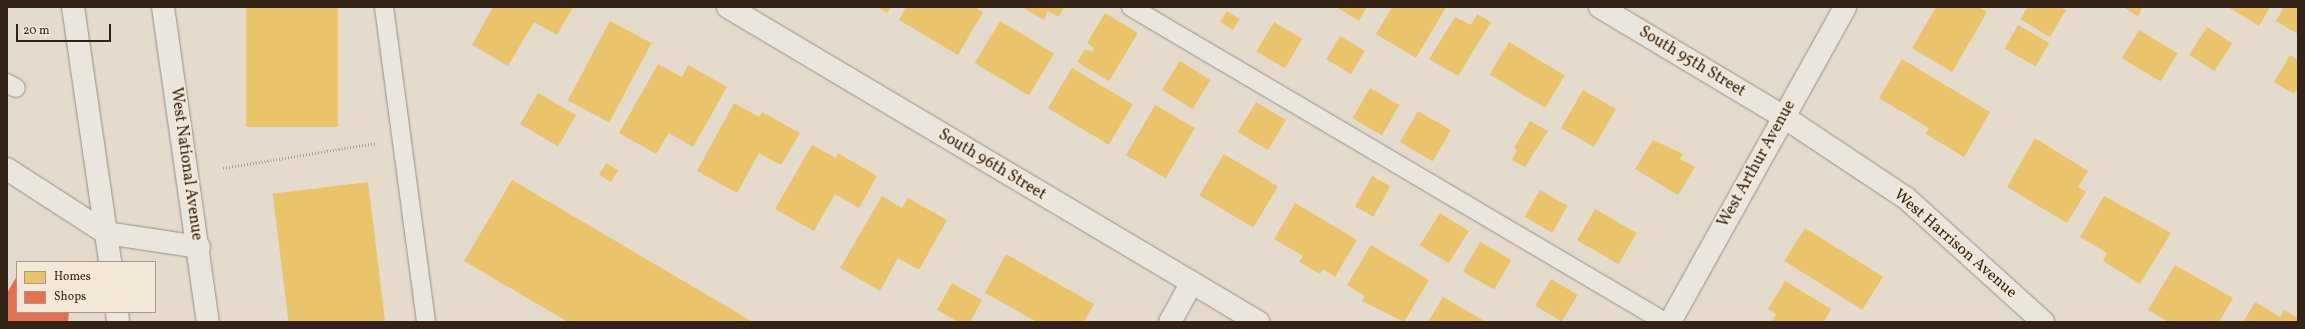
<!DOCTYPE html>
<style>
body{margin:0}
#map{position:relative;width:2305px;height:329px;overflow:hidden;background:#e4dbcc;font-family:Vollkorn,serif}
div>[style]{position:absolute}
.homes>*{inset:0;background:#e9c46a;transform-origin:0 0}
.shops>*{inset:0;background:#e76f51}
.path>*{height:2.5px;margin-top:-1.25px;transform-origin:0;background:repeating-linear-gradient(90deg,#a8a39c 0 1px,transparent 0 3px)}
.roads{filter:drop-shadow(0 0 1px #968f86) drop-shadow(0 0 1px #968f86)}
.service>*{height:18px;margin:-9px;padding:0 9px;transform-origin:9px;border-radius:9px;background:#eae5dd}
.minor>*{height:22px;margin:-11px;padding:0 11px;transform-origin:11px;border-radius:11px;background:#eae5dd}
.secondary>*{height:22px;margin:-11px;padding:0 11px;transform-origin:11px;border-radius:11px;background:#eae5dd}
span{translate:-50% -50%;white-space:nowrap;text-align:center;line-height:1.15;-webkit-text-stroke:4px #f4e9d7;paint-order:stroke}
.street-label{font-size:16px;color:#332216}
.frame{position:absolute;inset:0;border:8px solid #332216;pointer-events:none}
.legend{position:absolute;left:16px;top:261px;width:140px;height:52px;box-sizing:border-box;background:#f4e9d7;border:1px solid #a7998a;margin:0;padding:5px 7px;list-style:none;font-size:12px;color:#332216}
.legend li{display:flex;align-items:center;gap:8px;height:20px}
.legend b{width:20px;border:1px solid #a7998a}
.scale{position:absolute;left:16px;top:24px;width:95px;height:18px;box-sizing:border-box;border:2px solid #332216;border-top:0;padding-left:5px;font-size:12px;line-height:14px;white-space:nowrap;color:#332216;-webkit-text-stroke:3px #f4e9d7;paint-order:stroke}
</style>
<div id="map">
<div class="homes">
<i style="left:246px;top:7px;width:92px;height:120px"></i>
<i style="clip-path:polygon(493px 7px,573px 7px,557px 35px,534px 22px,508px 66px,472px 45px)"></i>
<i style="clip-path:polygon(877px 7px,891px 7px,887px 13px)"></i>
<i style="clip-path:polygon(906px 7px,974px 7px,983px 12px,958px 55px,899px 20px)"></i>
<i style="clip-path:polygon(1022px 7px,1064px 7px,1059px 17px,1048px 11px,1044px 20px)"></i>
<i style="clip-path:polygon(1336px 7px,1367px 7px,1359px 21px)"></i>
<i style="clip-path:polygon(1392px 7px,1446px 7px,1416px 58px,1376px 34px)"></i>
<i style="clip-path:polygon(1936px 7px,1978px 7px,1987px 12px,1952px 72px,1912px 48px)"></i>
<i style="clip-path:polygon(2028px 7px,2061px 7px,2066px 10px,2050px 37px,2020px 19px)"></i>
<i style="clip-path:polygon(2123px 7px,2143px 7px,2138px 16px)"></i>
<i style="clip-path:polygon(2228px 7px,2270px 7px,2259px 26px)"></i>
<i style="clip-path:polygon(2284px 7px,2298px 7px,2298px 34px,2276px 21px)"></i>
<i style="left:1227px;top:11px;width:15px;height:13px;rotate:32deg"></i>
<i style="clip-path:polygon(1105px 13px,1138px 33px,1109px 81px,1077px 62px,1085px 49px,1092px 52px,1094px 48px,1087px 43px)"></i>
<i style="clip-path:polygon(1477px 14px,1491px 22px,1458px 76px,1429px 59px,1455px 17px,1471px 25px)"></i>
<i style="left:610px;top:21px;width:47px;height:90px;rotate:28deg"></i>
<i style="left:1000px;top:21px;width:63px;height:49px;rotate:31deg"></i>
<i style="left:1274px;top:22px;width:33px;height:34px;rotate:31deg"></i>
<i style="left:2018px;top:25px;width:36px;height:27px;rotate:30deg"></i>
<i style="left:2207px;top:27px;width:30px;height:33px;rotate:33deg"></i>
<i style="left:2139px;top:30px;width:45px;height:33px;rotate:31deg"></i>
<i style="left:1340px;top:36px;width:29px;height:27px;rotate:31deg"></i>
<i style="left:1509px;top:42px;width:65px;height:38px;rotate:31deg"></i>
<i style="clip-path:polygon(2290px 55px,2298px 60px,2298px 87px,2294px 94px,2274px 82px)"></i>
<i style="clip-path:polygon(1902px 59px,1990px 112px,1964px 157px,1926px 134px,1929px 128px,1879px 98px)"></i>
<i style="left:1180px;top:61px;width:36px;height:34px;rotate:32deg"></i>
<i style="clip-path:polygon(658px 64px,682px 77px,688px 65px,727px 87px,693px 147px,669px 133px,656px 154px,619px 133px)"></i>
<i style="left:1072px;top:68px;width:71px;height:47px;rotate:31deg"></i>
<i style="left:1370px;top:88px;width:34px;height:35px;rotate:30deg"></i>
<i style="left:1583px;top:90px;width:38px;height:44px;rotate:30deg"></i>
<i style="left:538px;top:93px;width:44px;height:36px;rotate:30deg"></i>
<i style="left:1256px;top:102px;width:35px;height:35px;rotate:31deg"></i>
<i style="clip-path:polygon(734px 103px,759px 117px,762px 112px,800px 133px,781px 165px,759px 153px,737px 193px,697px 171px)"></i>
<i style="left:1155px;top:105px;width:46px;height:58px;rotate:30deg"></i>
<i style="left:1418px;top:111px;width:38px;height:36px;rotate:30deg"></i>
<i style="clip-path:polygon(1530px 121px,1548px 131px,1525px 167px,1512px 160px,1517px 150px,1514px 148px)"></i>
<i style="clip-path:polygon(2035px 138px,2088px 171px,2078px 187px,2086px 192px,2067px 223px,2007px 187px)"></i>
<i style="clip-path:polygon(1653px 140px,1683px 154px,1680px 159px,1695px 167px,1678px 195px,1635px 169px)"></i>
<i style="clip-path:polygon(812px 145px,836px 158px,838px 153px,877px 176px,859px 208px,835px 194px,814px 231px,775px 209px)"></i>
<i style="left:1224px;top:154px;width:63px;height:48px;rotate:31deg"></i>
<i style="left:606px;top:163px;width:14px;height:14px;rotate:30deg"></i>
<i style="left:1372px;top:176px;width:21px;height:35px;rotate:29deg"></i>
<i style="clip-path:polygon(512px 180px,753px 322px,568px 322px,464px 261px)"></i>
<i style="left:368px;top:182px;width:141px;height:96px;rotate:83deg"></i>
<i style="left:1540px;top:190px;width:32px;height:31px;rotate:30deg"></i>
<i style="clip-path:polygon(882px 196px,902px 208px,908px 198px,947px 220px,919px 270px,898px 258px,880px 291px,840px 268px)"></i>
<i style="clip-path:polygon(2104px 196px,2171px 233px,2140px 284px,2103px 261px,2107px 253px,2080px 237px)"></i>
<i style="clip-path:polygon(1295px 203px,1357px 240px,1335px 277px,1323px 269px,1320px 274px,1299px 262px,1303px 256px,1274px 239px)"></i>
<i style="left:1595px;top:209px;width:48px;height:36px;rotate:30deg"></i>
<i style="left:1440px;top:213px;width:34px;height:38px;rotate:32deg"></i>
<i style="left:1805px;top:228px;width:92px;height:39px;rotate:32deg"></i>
<i style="left:1480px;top:242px;width:36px;height:34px;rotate:30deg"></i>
<i style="clip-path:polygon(1371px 245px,1429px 280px,1404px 322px,1362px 301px,1365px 296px,1347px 285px)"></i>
<i style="clip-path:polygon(1006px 254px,1094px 304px,1084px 322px,1037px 322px,985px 293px)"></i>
<i style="clip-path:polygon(2175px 265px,2233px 298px,2219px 322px,2169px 322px,2148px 310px)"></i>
<i style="left:1551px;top:279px;width:31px;height:31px;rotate:31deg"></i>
<i style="clip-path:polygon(1785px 281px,1831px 309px,1824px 322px,1771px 322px,1776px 314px,1768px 309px)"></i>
<i style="clip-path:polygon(952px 283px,982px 300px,970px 322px,958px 322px,937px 310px)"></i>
<i style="clip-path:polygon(1443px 297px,1486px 322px,1428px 322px)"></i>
<i style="clip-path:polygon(2255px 302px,2280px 317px,2284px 310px,2298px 318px,2298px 322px,2243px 322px)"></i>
</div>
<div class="shops">
<i style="clip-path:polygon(17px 276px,17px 312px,69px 312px,68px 322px,7px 322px,7px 293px)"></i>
</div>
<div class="path">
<i style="left:223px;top:168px;width:155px;rotate:-9.3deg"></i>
</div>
<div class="roads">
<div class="service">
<i style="left:384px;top:7px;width:318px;rotate:82.4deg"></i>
<i style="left:1131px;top:7px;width:620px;rotate:30.54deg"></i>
<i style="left:7px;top:83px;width:10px;rotate:29deg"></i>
</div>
<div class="minor">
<i style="left:728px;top:7px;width:617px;rotate:30.72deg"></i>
<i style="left:1600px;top:7px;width:214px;rotate:30.9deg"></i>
<i style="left:1784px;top:117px;width:146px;rotate:33.6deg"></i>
<i style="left:1906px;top:198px;width:185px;rotate:42.1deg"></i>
<i style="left:7px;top:169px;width:118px;rotate:32.9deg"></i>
<i style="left:106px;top:233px;width:94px;rotate:8.6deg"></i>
<i style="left:1170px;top:322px;width:43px;rotate:-61.1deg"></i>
<i style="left:1670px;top:322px;width:360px;rotate:-60.9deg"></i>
</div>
<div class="secondary">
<i style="left:73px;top:7px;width:258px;rotate:81.7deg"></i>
<i style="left:163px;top:7px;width:318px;rotate:81.9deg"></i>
<i style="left:117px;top:312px;width:10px;rotate:84deg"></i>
</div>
</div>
<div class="street-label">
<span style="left:1692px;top:62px;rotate:31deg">South 95th Street</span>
<span style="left:186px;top:164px;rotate:82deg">West National Avenue</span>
<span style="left:1757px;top:164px;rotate:-61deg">West Arthur Avenue</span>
<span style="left:992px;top:165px;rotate:31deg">South 96th Street</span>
<span style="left:1955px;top:244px;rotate:41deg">West Harrison Avenue</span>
</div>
<div class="frame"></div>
<ul class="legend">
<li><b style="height:11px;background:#e9c46a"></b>Homes</li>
<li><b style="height:11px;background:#e76f51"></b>Shops</li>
</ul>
<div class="scale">20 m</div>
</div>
